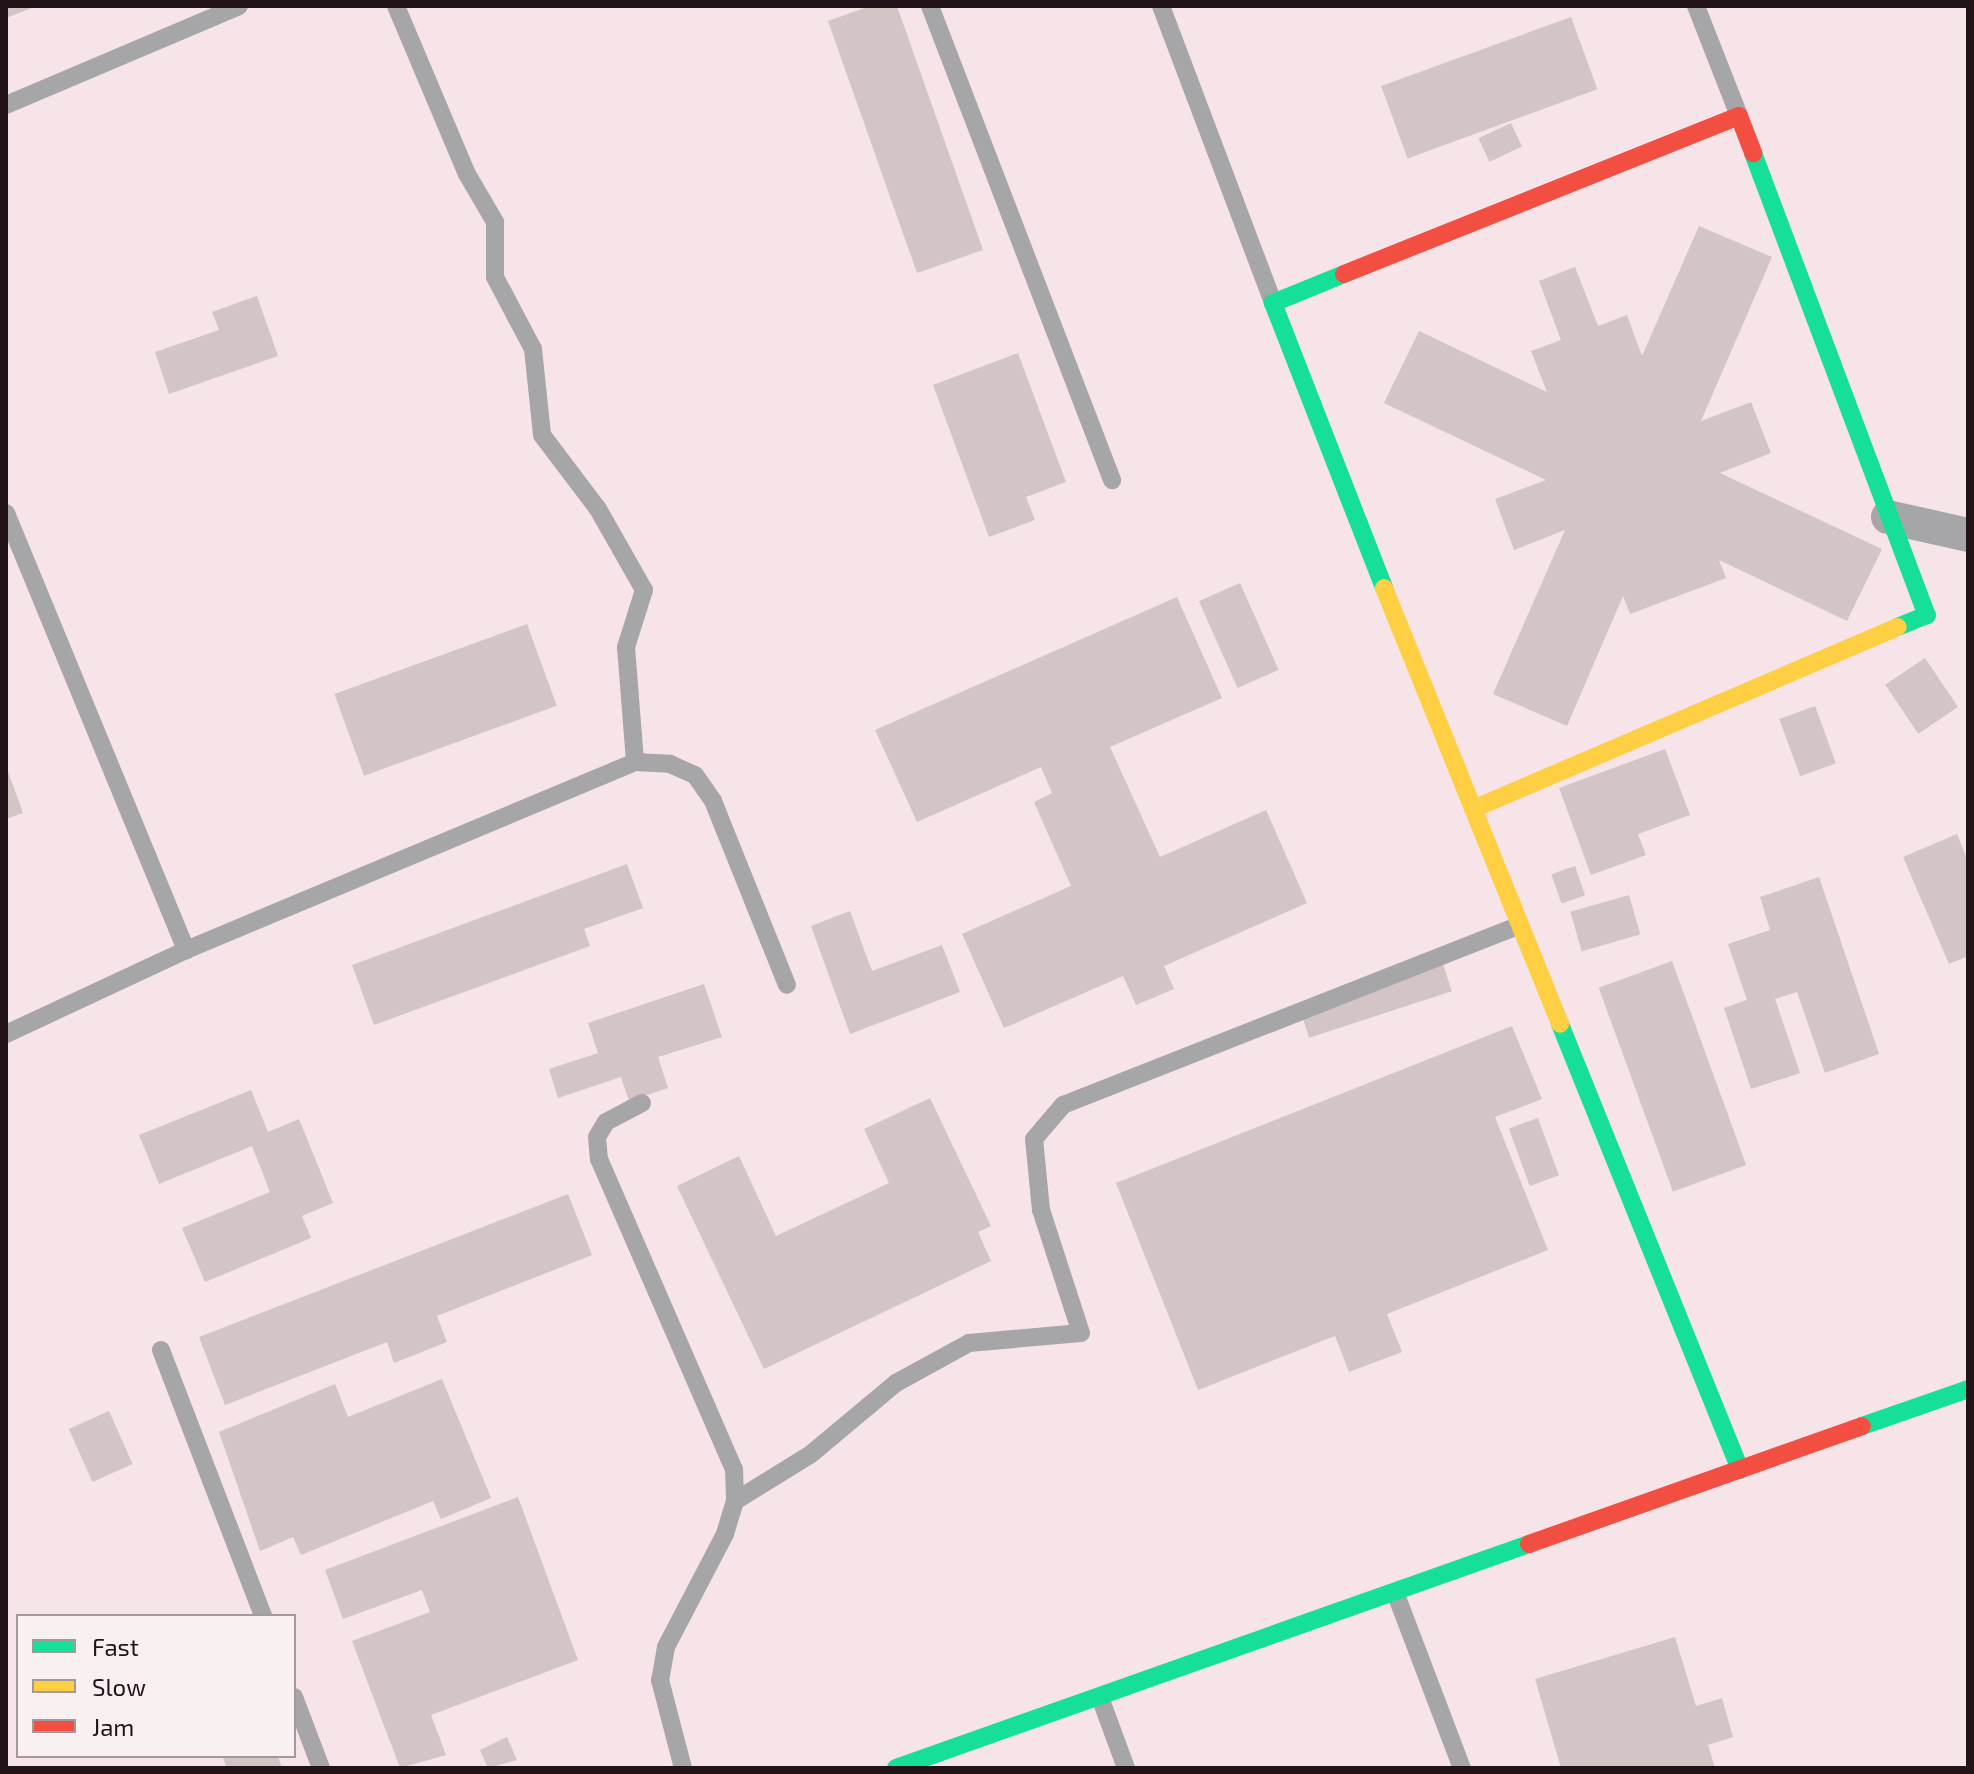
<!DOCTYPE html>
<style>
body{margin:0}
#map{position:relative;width:1974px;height:1774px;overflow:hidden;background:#f6e4e8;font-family:"Exo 2",sans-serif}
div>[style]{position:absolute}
.building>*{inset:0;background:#d3c4c6;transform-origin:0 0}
.lane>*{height:18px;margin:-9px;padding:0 9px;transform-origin:9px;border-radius:9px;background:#a6a6a8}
.street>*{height:34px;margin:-17px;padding:0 17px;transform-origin:17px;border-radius:17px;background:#a6a6a8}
.fast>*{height:18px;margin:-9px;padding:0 9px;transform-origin:9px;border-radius:9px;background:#16e098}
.slow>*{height:18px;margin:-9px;padding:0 9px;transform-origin:9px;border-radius:9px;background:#ffcf43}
.jam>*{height:18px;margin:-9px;padding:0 9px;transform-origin:9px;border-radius:9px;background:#f24e42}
span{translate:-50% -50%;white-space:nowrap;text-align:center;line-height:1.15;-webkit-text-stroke:7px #f9f0f2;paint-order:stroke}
.frame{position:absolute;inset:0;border:8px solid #211317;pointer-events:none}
.legend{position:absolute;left:16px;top:1614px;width:280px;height:144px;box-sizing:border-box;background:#f9f0f2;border:2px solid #a3989a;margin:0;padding:10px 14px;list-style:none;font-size:24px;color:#211317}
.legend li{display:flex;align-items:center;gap:16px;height:40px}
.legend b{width:40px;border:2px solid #a3989a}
</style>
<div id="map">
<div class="building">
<i style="clip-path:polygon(6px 6px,37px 6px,6px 18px)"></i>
<i style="clip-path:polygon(870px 6px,897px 6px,983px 250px,917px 273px,828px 21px)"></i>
<i style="left:1571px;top:17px;width:77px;height:202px;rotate:70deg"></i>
<i style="left:1511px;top:123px;width:26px;height:36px;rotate:65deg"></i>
<i style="clip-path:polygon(1699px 226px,1772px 257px,1701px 421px,1751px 402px,1771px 453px,1720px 473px,1882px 549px,1847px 621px,1719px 560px,1726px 578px,1630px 614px,1623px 596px,1567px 726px,1493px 694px,1565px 530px,1514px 550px,1495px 499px,1546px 480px,1384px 403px,1419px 331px,1547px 392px,1531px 351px,1561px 340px,1539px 281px,1575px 267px,1598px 326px,1627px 315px,1642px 356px)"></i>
<i style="clip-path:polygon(257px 296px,278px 356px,169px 394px,155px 352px,219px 330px,212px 312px)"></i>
<i style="clip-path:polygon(1018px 353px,1066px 482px,1026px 497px,1035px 520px,989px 537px,933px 385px)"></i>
<i style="left:1240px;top:583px;width:95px;height:45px;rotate:66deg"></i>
<i style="clip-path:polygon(1177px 597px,1222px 698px,1110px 747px,1160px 857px,1266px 810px,1307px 903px,1164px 966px,1174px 989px,1136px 1005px,1123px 976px,1004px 1028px,962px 934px,1071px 886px,1034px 802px,1052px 793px,1041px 767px,917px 822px,875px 730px)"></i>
<i style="left:527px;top:624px;width:87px;height:205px;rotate:70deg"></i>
<i style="left:1925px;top:658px;width:59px;height:48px;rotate:56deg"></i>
<i style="left:1815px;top:706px;width:61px;height:38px;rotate:70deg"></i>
<i style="clip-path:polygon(1665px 749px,1690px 815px,1638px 834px,1646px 855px,1591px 875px,1559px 788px)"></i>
<i style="clip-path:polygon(6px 766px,23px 813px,6px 819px)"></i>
<i style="clip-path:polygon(1957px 834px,1968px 861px,1968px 956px,1949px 964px,1903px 857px)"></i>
<i style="clip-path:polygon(627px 864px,643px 908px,584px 929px,590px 946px,374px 1025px,352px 965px)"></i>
<i style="left:1575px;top:866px;width:31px;height:25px;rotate:71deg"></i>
<i style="clip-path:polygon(1819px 877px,1879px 1054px,1825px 1073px,1797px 992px,1775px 999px,1800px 1073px,1751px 1089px,1724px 1008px,1747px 1000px,1728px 944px,1770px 930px,1760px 897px)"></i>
<i style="left:1629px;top:895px;width:41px;height:61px;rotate:74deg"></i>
<i style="clip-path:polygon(850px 911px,872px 971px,942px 945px,960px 992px,850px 1034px,811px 926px)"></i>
<i style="left:1441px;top:958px;width:35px;height:150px;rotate:72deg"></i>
<i style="left:1672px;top:961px;width:217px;height:78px;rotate:70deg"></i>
<i style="clip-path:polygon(704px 984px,722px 1037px,658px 1057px,668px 1088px,629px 1101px,621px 1077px,558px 1098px,549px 1069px,598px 1053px,588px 1023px)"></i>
<i style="clip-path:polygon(1512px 1026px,1542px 1099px,1495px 1117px,1548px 1250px,1387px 1314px,1402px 1352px,1349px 1372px,1335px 1336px,1198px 1390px,1116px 1183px)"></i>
<i style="clip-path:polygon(251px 1090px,268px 1132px,299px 1119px,333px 1203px,302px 1216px,311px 1238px,205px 1282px,182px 1228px,270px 1192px,252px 1146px,159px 1184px,139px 1135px)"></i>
<i style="clip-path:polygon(930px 1098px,991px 1226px,978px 1232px,991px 1261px,764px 1369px,677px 1186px,739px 1156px,776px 1236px,889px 1183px,864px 1129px)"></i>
<i style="left:1538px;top:1118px;width:61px;height:31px;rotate:70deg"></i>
<i style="clip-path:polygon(568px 1194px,592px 1255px,437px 1316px,447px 1342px,394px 1363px,387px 1342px,225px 1405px,199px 1337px)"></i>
<i style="clip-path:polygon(442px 1379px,491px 1498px,441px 1519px,433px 1501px,301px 1555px,293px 1537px,260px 1551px,219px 1432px,335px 1384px,348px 1417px)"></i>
<i style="left:109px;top:1411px;width:58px;height:44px;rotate:66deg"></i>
<i style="clip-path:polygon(518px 1497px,578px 1660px,431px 1715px,446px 1755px,400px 1768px,352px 1641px,430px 1612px,422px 1590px,343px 1619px,325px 1570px)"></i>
<i style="clip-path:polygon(1675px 1637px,1696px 1706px,1722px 1698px,1733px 1737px,1708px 1745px,1715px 1768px,1561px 1768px,1535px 1679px)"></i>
<i style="clip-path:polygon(507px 1737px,517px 1760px,488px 1768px,480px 1750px)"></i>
<i style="clip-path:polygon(222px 1756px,278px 1756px,282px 1768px,227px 1768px)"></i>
</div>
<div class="lane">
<i style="left:396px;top:6px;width:182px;rotate:67.1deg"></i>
<i style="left:467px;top:174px;width:56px;rotate:59.7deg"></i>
<i style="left:495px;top:222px;width:55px;rotate:90deg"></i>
<i style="left:495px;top:277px;width:81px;rotate:62.2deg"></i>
<i style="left:533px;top:349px;width:86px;rotate:84deg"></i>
<i style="left:542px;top:435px;width:93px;rotate:52.9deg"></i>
<i style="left:598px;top:509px;width:93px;rotate:60.4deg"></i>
<i style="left:644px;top:590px;width:60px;rotate:107.5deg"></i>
<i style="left:626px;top:647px;width:115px;rotate:85.5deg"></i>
<i style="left:930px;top:6px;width:508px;rotate:68.99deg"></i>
<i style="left:1161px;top:6px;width:317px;rotate:69.3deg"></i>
<i style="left:1696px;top:6px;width:118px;rotate:68.6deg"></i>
<i style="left:6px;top:105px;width:253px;rotate:-23deg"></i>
<i style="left:6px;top:513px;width:473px;rotate:67.6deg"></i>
<i style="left:6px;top:1034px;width:199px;rotate:-25deg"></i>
<i style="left:186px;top:950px;width:487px;rotate:-22.7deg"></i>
<i style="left:635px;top:762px;width:35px;rotate:3deg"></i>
<i style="left:670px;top:764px;width:27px;rotate:24deg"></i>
<i style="left:695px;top:775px;width:32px;rotate:55deg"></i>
<i style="left:713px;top:801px;width:198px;rotate:68.1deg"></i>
<i style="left:642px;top:1103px;width:41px;rotate:152.2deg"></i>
<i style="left:606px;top:1122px;width:17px;rotate:121deg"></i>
<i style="left:597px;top:1137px;width:22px;rotate:85deg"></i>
<i style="left:599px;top:1159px;width:338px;rotate:66.5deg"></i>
<i style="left:734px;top:1469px;width:32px;rotate:88deg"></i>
<i style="left:735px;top:1501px;width:34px;rotate:107deg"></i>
<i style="left:725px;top:1534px;width:127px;rotate:117.6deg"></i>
<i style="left:666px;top:1647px;width:34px;rotate:100deg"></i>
<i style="left:660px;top:1680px;width:91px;rotate:75.4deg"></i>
<i style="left:161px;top:1350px;width:285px;rotate:69deg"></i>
<i style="left:735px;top:1501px;width:89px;rotate:-31.7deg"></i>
<i style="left:811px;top:1454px;width:111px;rotate:-39.9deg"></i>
<i style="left:896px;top:1383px;width:83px;rotate:-28.7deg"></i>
<i style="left:969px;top:1343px;width:112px;rotate:-5.1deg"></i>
<i style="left:1081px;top:1333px;width:129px;rotate:-108deg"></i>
<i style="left:1041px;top:1210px;width:71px;rotate:-95.6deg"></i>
<i style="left:1034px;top:1139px;width:45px;rotate:-49.5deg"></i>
<i style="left:1063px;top:1105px;width:491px;rotate:-21.5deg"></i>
<i style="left:1395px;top:1592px;width:188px;rotate:69.2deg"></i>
<i style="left:294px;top:1697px;width:76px;rotate:69.2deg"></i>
<i style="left:1101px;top:1700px;width:72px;rotate:69.8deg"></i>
</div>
<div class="street">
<i style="left:1888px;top:517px;width:82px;rotate:12.7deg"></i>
</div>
<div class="fast">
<i style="left:1753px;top:153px;width:494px;rotate:69.4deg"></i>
<i style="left:1927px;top:615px;width:31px;rotate:158deg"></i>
<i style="left:1344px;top:274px;width:77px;rotate:157.8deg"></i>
<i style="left:1273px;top:303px;width:306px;rotate:68.7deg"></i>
<i style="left:1560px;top:1024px;width:481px;rotate:68deg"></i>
<i style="left:1862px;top:1426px;width:112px;rotate:-19.2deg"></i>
<i style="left:896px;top:1768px;width:671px;rotate:-19.49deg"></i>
</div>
<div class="slow">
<i style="left:1384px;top:588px;width:470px;rotate:68deg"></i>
<i style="left:1473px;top:809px;width:462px;rotate:-23.2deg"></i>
</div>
<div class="jam">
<i style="left:1344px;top:274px;width:425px;rotate:-21.8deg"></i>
<i style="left:1739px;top:116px;width:40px;rotate:69deg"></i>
<i style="left:1529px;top:1544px;width:353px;rotate:-19.5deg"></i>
</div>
<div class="frame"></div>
<ul class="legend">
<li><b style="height:10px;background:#16e098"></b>Fast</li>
<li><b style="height:10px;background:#ffcf43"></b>Slow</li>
<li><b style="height:10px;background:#f24e42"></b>Jam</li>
</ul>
</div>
